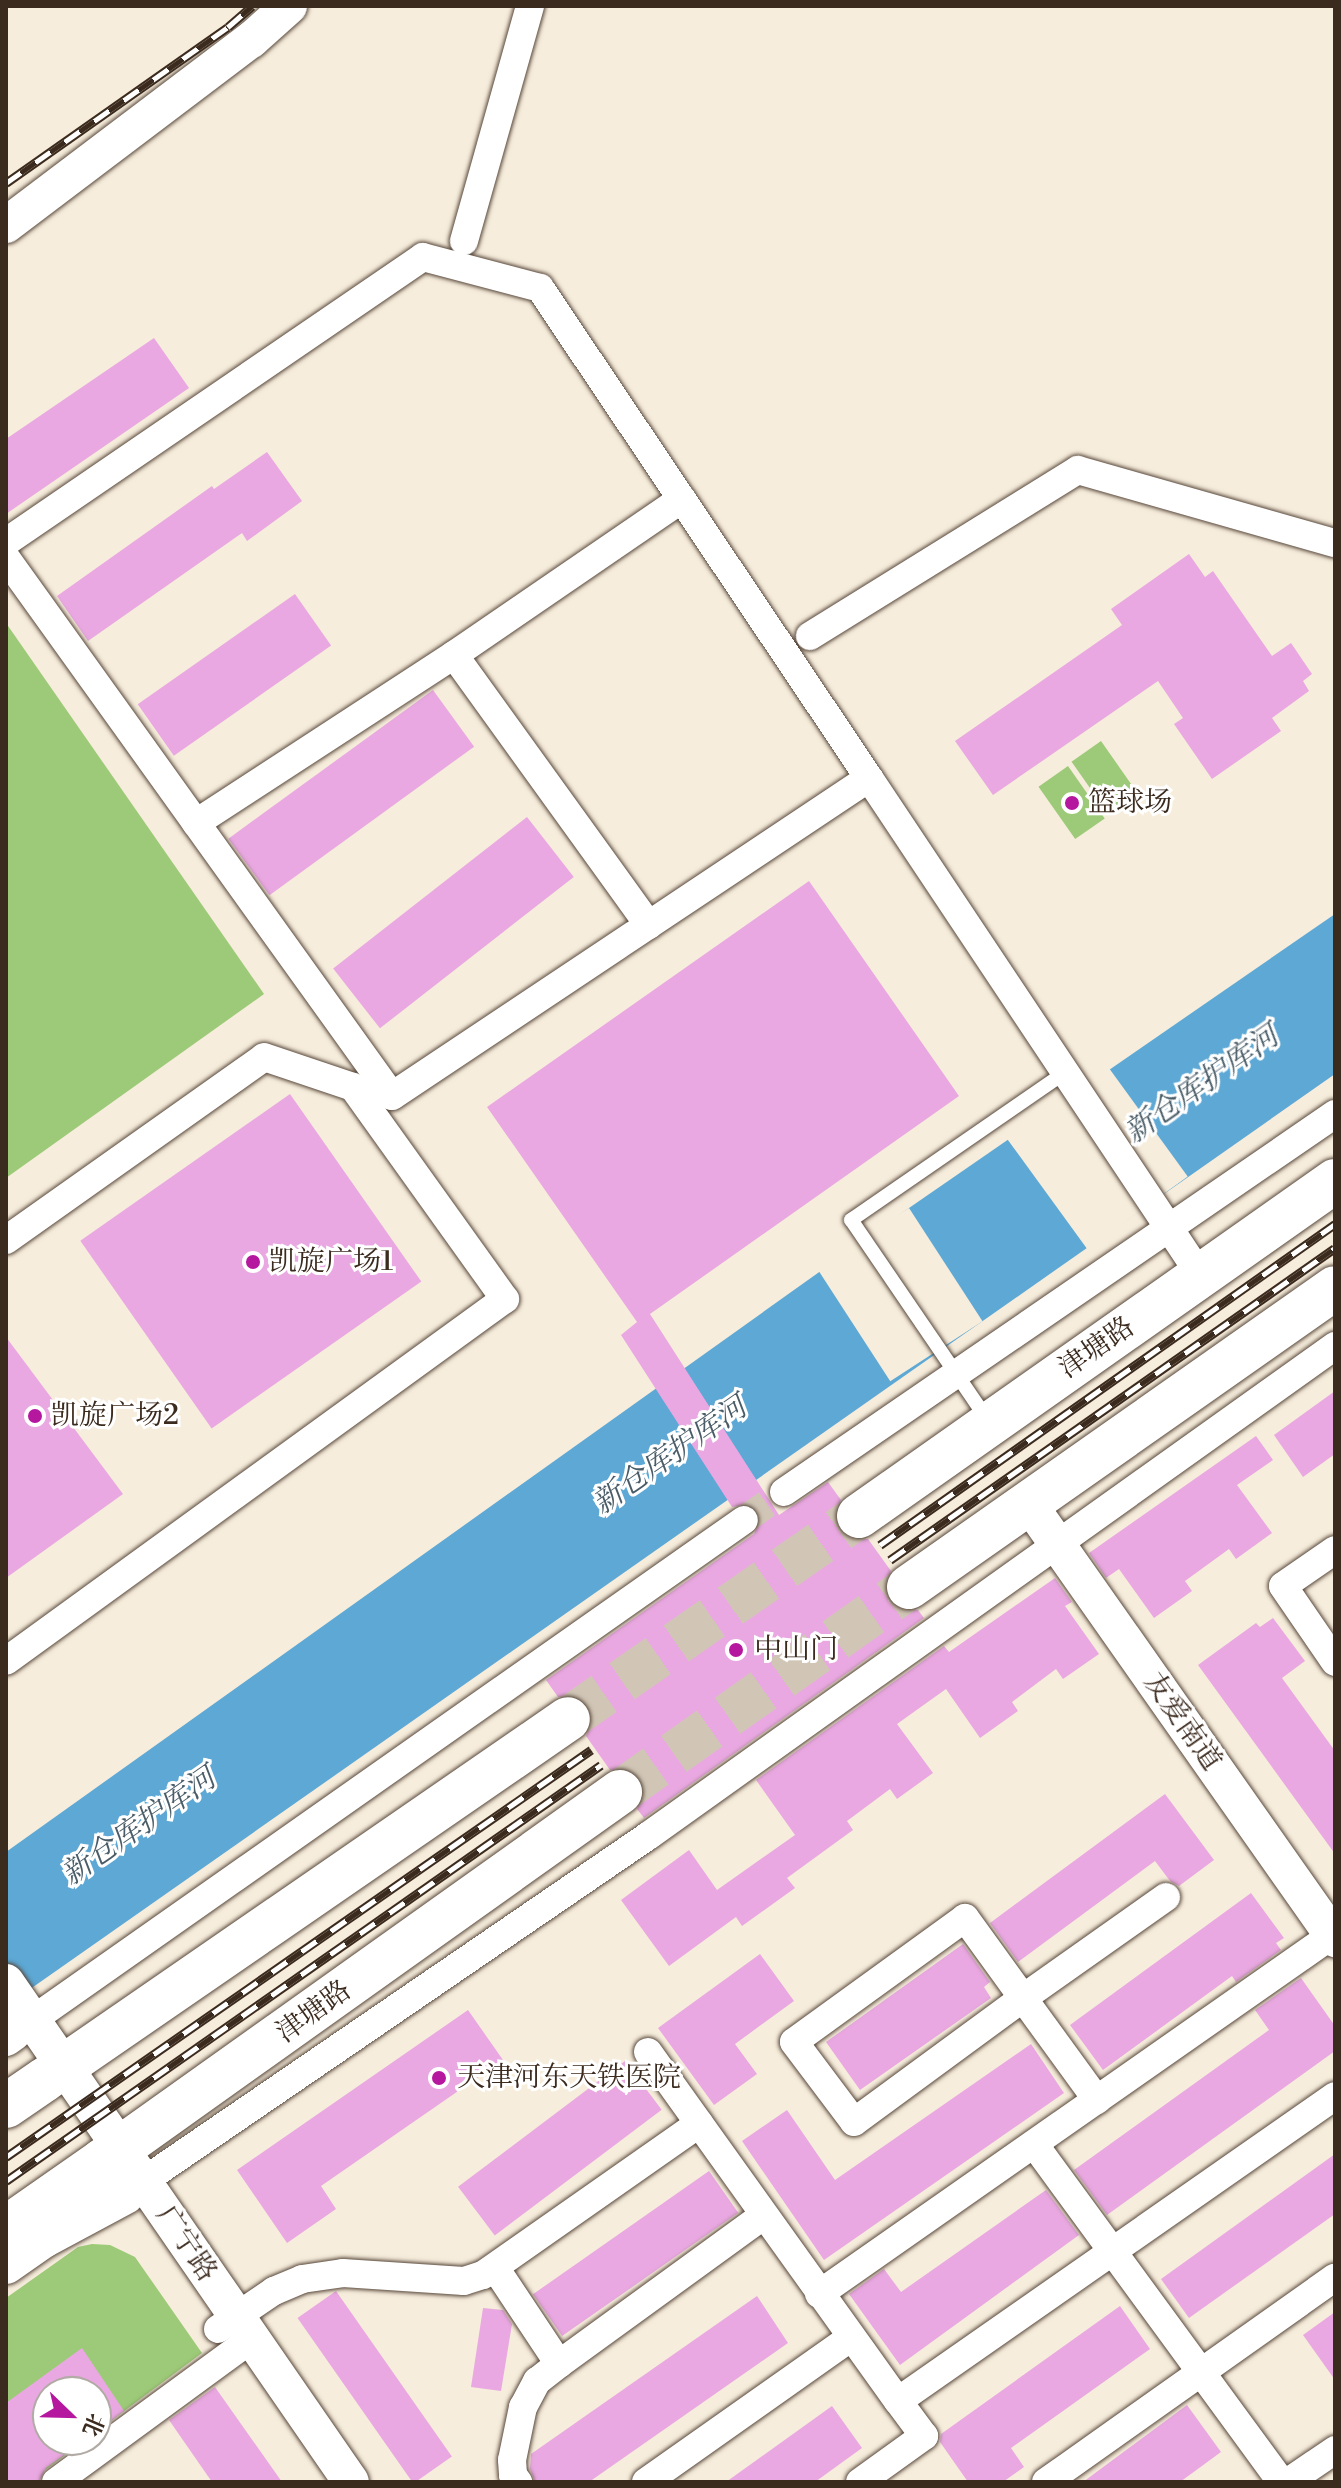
<!DOCTYPE html>
<meta charset="utf-8">
<style>
body{margin:0}
#map{position:relative;width:1341px;height:2488px;overflow:hidden;background:#f7eddc;font-family:"Libre Bodoni","Noto Serif SC",serif}
div>[style]{position:absolute}
.green>*{inset:0;background:#9dca78;transform-origin:0 0}
.water>*{inset:0;background:#5da8d5}
.pier>*{inset:0;background:#f7eddc;transform-origin:0 0}
.building>*{inset:0;background:#e9a8e1;transform-origin:0 0}
.minor-tunnel>*{height:28px;margin-top:-14px;transform-origin:0;background:repeating-linear-gradient(90deg,#d1c6b6 0 28px,transparent 0 42px)}
.primary-tunnel>*{height:44px;margin-top:-22px;transform-origin:0;background:repeating-linear-gradient(90deg,#d1c6b6 0 44px,transparent 0 66px)}
.roads{filter:drop-shadow(0 0 2px #57473a) drop-shadow(0 0 2px #57473a)}
.service>*{height:14px;margin:-7px;padding:0 7px;transform-origin:7px;border-radius:7px;background:#fff}
.minor>*{height:28px;margin:-14px;padding:0 14px;transform-origin:14px;border-radius:14px;background:#fff}
.tertiary>*{height:36px;margin:-18px;padding:0 18px;transform-origin:18px;border-radius:18px;background:#fff}
.secondary>*{height:40px;margin:-20px;padding:0 20px;transform-origin:20px;border-radius:20px;background:#fff}
.primary>*{height:44px;margin:-22px;padding:0 22px;transform-origin:22px;border-radius:22px;background:#fff}
.trunk>*{height:44px;margin:-22px;padding:0 22px;transform-origin:22px;border-radius:22px;background:#fff}
.rail>*{height:9px;margin-top:-4.5px;transform-origin:0;background:repeating-linear-gradient(90deg,#fff 0 18px,#3b2a1e 0 36px);box-sizing:border-box;border-block:2px solid #3b2a1e}
.dots>*{width:22px;height:22px;translate:-50% -50%;box-sizing:border-box;border:4px solid #fff;border-radius:50%}
span{translate:-50% -50%;white-space:nowrap;text-align:center;line-height:1.15;-webkit-text-stroke:6px #fff;paint-order:stroke}
.poi-label{font-size:28px;color:#3b2a1e}
.left{translate:0 -50%;text-align:left}
.street-label{font-size:28px;color:#3b2a1e}
.water-label{font-size:30px;color:#495c67;font-style:italic}
.frame{position:absolute;inset:0;border:8px solid #3b2a1e;pointer-events:none}
.north{position:absolute;left:32px;top:2376px;width:80px;height:80px;box-sizing:border-box;background:#fff;border:2px solid #b1aaa5;border-radius:50%;rotate:113deg;font-size:22px;font-weight:700;line-height:32px;text-align:center;color:#3b2a1e}
.north::after{content:'';display:block;margin:auto;width:28px;height:36px;background:#b5179e;clip-path:polygon(50% 0,100% 100%,50% 72%,0 100%)}
</style>
<div id="map">
<div class="green">
<i style="clip-path:polygon(6px 623px,264px 994px,6px 1178px)"></i>
<i style="left:1101px;top:741px;width:64px;height:36px;rotate:55deg"></i>
<i style="left:1068px;top:766px;width:64px;height:36px;rotate:55deg"></i>
<i style="clip-path:polygon(92px 2244px,110px 2245px,135px 2257px,202px 2353px,96px 2432px,96px 2392px,48px 2392px,48px 2440px,85px 2440px,29px 2482px,6px 2482px,6px 2298px,78px 2247px)"></i>
</div>
<div class="water">
<i style="clip-path:polygon(1335px 914px,1335px 1074px,6px 2006px,6px 1852px,909px 1208px)"></i>
</div>
<div class="pier">
<i style="left:1106px;top:1064px;width:139px;height:124px;rotate:54deg"></i>
<i style="left:909px;top:1208px;width:135px;height:110px;rotate:57deg"></i>
</div>
<div class="building">
<i style="clip-path:polygon(154px 338px,189px 388px,6px 514px,6px 439px)"></i>
<i style="clip-path:polygon(267px 452px,302px 501px,247px 541px,242px 533px,88px 641px,57px 596px,212px 486px,214px 489px)"></i>
<i style="clip-path:polygon(1189px 554px,1205px 577px,1213px 571px,1272px 656px,1291px 643px,1312px 674px,1303px 681px,1309px 691px,1272px 718px,1281px 731px,1212px 779px,1174px 724px,1183px 718px,1158px 681px,993px 795px,955px 741px,1122px 625px,1111px 609px)"></i>
<i style="left:295px;top:594px;width:63px;height:192px;rotate:55deg"></i>
<i style="left:433px;top:690px;width:70px;height:253px;rotate:54deg"></i>
<i style="left:527px;top:817px;width:76px;height:246px;rotate:52deg"></i>
<i style="clip-path:polygon(809px 881px,959px 1096px,650px 1314px,779px 1515px,828px 1482px,841px 1500px,834px 1517px,839px 1531px,849px 1539px,868px 1539px,891px 1571px,884px 1588px,889px 1602px,899px 1610px,918px 1610px,924px 1618px,644px 1818px,637px 1809px,645px 1790px,641px 1778px,630px 1769px,610px 1770px,586px 1736px,593px 1718px,588px 1704px,578px 1696px,558px 1697px,546px 1680px,754px 1534px,761px 1518px,750px 1504px,732px 1507px,621px 1335px,637px 1322px,487px 1107px)"></i>
<i style="left:290px;top:1094px;width:229px;height:256px;rotate:55deg"></i>
<i style="clip-path:polygon(6px 1337px,123px 1494px,6px 1578px)"></i>
<i style="clip-path:polygon(1335px 1391px,1335px 1454px,1303px 1477px,1274px 1435px)"></i>
<i style="clip-path:polygon(1256px 1436px,1273px 1460px,1237px 1485px,1272px 1533px,1236px 1559px,1229px 1549px,1185px 1581px,1192px 1591px,1154px 1618px,1119px 1569px,1106px 1578px,1089px 1553px)"></i>
<i style="clip-path:polygon(1055px 1578px,1072px 1602px,1065px 1606px,1099px 1654px,1063px 1679px,1056px 1669px,1012px 1702px,1018px 1711px,980px 1738px,946px 1689px,897px 1724px,933px 1773px,897px 1799px,890px 1789px,847px 1821px,853px 1830px,787px 1878px,795px 1888px,742px 1926px,736px 1917px,669px 1966px,621px 1900px,689px 1850px,717px 1890px,795px 1835px,756px 1780px,944px 1646px,949px 1652px)"></i>
<i style="clip-path:polygon(1273px 1618px,1305px 1661px,1282px 1678px,1335px 1751px,1335px 1854px,1198px 1665px,1256px 1623px,1260px 1627px)"></i>
<i style="clip-path:polygon(1165px 1794px,1214px 1860px,1179px 1886px,1170px 1881px,1155px 1861px,1018px 1962px,990px 1923px)"></i>
<i style="clip-path:polygon(1251px 1893px,1284px 1938px,1276px 1943px,1281px 1950px,1236px 1982px,1232px 1976px,1103px 2070px,1070px 2025px)"></i>
<i style="clip-path:polygon(963px 1944px,990px 1982px,984px 1987px,991px 1998px,860px 2090px,826px 2042px)"></i>
<i style="clip-path:polygon(760px 1954px,794px 2001px,735px 2044px,757px 2074px,714px 2105px,658px 2028px)"></i>
<i style="clip-path:polygon(1301px 1978px,1335px 2026px,1335px 2051px,1107px 2215px,1074px 2170px,1269px 2030px,1255px 2010px)"></i>
<i style="clip-path:polygon(468px 2010px,503px 2060px,321px 2186px,336px 2209px,287px 2243px,237px 2170px)"></i>
<i style="clip-path:polygon(1031px 2044px,1064px 2093px,824px 2260px,742px 2141px,787px 2110px,835px 2180px)"></i>
<i style="left:625px;top:2061px;width:61px;height:209px;rotate:53deg"></i>
<i style="clip-path:polygon(1335px 2154px,1335px 2214px,1189px 2318px,1161px 2279px)"></i>
<i style="left:709px;top:2171px;width:51px;height:215px;rotate:55deg"></i>
<i style="clip-path:polygon(1046px 2190px,1079px 2235px,900px 2365px,849px 2294px,884px 2269px,901px 2292px)"></i>
<i style="left:336px;top:2291px;width:202px;height:47px;rotate:55deg"></i>
<i style="clip-path:polygon(757px 2296px,788px 2343px,589px 2482px,535px 2482px,530px 2469px,531px 2454px)"></i>
<i style="clip-path:polygon(1120px 2306px,1150px 2349px,1011px 2448px,1024px 2467px,1003px 2482px,968px 2482px,940px 2442px,941px 2434px)"></i>
<i style="clip-path:polygon(483px 2308px,503px 2310px,512px 2324px,501px 2391px,471px 2387px)"></i>
<i style="clip-path:polygon(1335px 2312px,1335px 2380px,1303px 2335px)"></i>
<i style="clip-path:polygon(82px 2348px,124px 2411px,96px 2432px,96px 2392px,48px 2392px,48px 2440px,85px 2440px,46px 2468px,39px 2482px,6px 2482px,6px 2403px)"></i>
<i style="clip-path:polygon(215px 2387px,282px 2482px,212px 2482px,169px 2420px)"></i>
<i style="clip-path:polygon(1187px 2405px,1221px 2452px,1180px 2482px,1083px 2482px)"></i>
<i style="clip-path:polygon(832px 2406px,862px 2448px,815px 2482px,726px 2482px)"></i>
</div>
<div class="minor-tunnel">
<i style="left:744px;top:1520px;width:49px;rotate:-35deg"></i>
</div>
<div class="primary-tunnel">
<i style="left:568px;top:1719px;width:355px;rotate:-34.9deg"></i>
<i style="left:620px;top:1792px;width:354px;rotate:-35.3deg"></i>
</div>
<div class="roads">
<div class="service">
<i style="left:987px;top:1419px;width:241px;rotate:-124.3deg"></i>
<i style="left:851px;top:1220px;width:259px;rotate:-34.6deg"></i>
</div>
<div class="minor">
<i style="left:464px;top:241px;width:244px;rotate:-74.3deg"></i>
<i style="left:6px;top:542px;width:505px;rotate:-34.35deg"></i>
<i style="left:423px;top:257px;width:121px;rotate:14.8deg"></i>
<i style="left:540px;top:288px;width:590px;rotate:56.12deg"></i>
<i style="left:6px;top:558px;width:662px;rotate:54.34deg"></i>
<i style="left:392px;top:1096px;width:573px;rotate:-33.69deg"></i>
<i style="left:869px;top:778px;width:599px;rotate:56.31deg"></i>
<i style="left:810px;top:636px;width:315px;rotate:-31.8deg"></i>
<i style="left:1078px;top:470px;width:267px;rotate:15.9deg"></i>
<i style="left:454px;top:655px;width:333px;rotate:54.2deg"></i>
<i style="left:196px;top:823px;width:308px;rotate:-33.1deg"></i>
<i style="left:454px;top:655px;width:276px;rotate:-34.4deg"></i>
<i style="left:6px;top:1240px;width:316px;rotate:-35.3deg"></i>
<i style="left:264px;top:1057px;width:94px;rotate:18.6deg"></i>
<i style="left:353px;top:1087px;width:261px;rotate:54.4deg"></i>
<i style="left:505px;top:1299px;width:616px;rotate:144.04deg"></i>
<i style="left:784px;top:1492px;width:668px;rotate:-34.45deg"></i>
<i style="left:1335px;top:1550px;width:63px;rotate:145.3deg"></i>
<i style="left:1283px;top:1586px;width:92px;rotate:55.6deg"></i>
<i style="left:18px;top:2030px;width:887px;rotate:-35.09deg"></i>
<i style="left:648px;top:2052px;width:429px;rotate:54.4deg"></i>
<i style="left:898px;top:2401px;width:533px;rotate:-34.91deg"></i>
<i style="left:1097px;top:2100px;width:126px;rotate:-126deg"></i>
<i style="left:1023px;top:1998px;width:99px;rotate:-125.9deg"></i>
<i style="left:965px;top:1918px;width:211px;rotate:144.1deg"></i>
<i style="left:794px;top:2042px;width:100px;rotate:53.1deg"></i>
<i style="left:854px;top:2122px;width:210px;rotate:-36.3deg"></i>
<i style="left:1023px;top:1998px;width:175px;rotate:-35.2deg"></i>
<i style="left:1034px;top:2144px;width:419px;rotate:53.8deg"></i>
<i style="left:126px;top:2193px;width:632px;rotate:-34.37deg"></i>
<i style="left:648px;top:1836px;width:844px;rotate:-35.5deg"></i>
<i style="left:496px;top:2269px;width:114px;rotate:56.4deg"></i>
<i style="left:559px;top:2364px;width:28px;rotate:142deg"></i>
<i style="left:537px;top:2381px;width:30px;rotate:118deg"></i>
<i style="left:523px;top:2407px;width:54px;rotate:101.7deg"></i>
<i style="left:512px;top:2460px;width:15px;rotate:86deg"></i>
<i style="left:513px;top:2475px;width:9px;rotate:54deg"></i>
<i style="left:819px;top:2294px;width:630px;rotate:-34.98deg"></i>
<i style="left:218px;top:2329px;width:68px;rotate:-34.2deg"></i>
<i style="left:274px;top:2291px;width:30px;rotate:-23deg"></i>
<i style="left:302px;top:2279px;width:41px;rotate:-8.3deg"></i>
<i style="left:343px;top:2273px;width:121px;rotate:3.8deg"></i>
<i style="left:464px;top:2281px;width:20px;rotate:-18deg"></i>
<i style="left:483px;top:2275px;width:264px;rotate:-35deg"></i>
<i style="left:559px;top:2364px;width:252px;rotate:-36deg"></i>
<i style="left:56px;top:2482px;width:240px;rotate:-36.2deg"></i>
<i style="left:646px;top:2482px;width:250px;rotate:-35.2deg"></i>
<i style="left:860px;top:2482px;width:79px;rotate:-35.7deg"></i>
<i style="left:924px;top:2436px;width:44px;rotate:-126.6deg"></i>
<i style="left:1046px;top:2482px;width:354px;rotate:-35.3deg"></i>
<i style="left:1288px;top:2482px;width:57px;rotate:-34.2deg"></i>
</div>
<div class="tertiary">
<i style="left:6px;top:225px;width:307px;rotate:-37.1deg"></i>
<i style="left:251px;top:40px;width:51px;rotate:-41.8deg"></i>
<i style="left:1029px;top:1504px;width:532px;rotate:54.88deg"></i>
<i style="left:6px;top:1982px;width:607px;rotate:55.39deg"></i>
<i style="left:6px;top:2038px;width:9px;rotate:-36deg"></i>
</div>
<div class="secondary">
<i style="left:6px;top:2264px;width:45px;rotate:-35.1deg"></i>
<i style="left:43px;top:2238px;width:93px;rotate:-28.2deg"></i>
</div>
<div class="primary">
<i style="left:859px;top:1516px;width:582px;rotate:-35.14deg"></i>
<i style="left:909px;top:1587px;width:520px;rotate:-35.06deg"></i>
<i style="left:44px;top:2080px;width:636px;rotate:-34.56deg"></i>
<i style="left:102px;top:2161px;width:636px;rotate:-35.46deg"></i>
</div>
<div class="trunk">
<i style="left:6px;top:2106px;width:46px;rotate:-34.4deg"></i>
<i style="left:6px;top:2228px;width:117px;rotate:-34.9deg"></i>
</div>
</div>
<div class="rail">
<i style="left:6px;top:183px;width:271px;rotate:-35.1deg"></i>
<i style="left:228px;top:27px;width:32px;rotate:-41deg"></i>
<i style="left:880px;top:1545px;width:557px;rotate:-35.2deg"></i>
<i style="left:890px;top:1560px;width:543px;rotate:-35.04deg"></i>
<i style="left:6px;top:2157px;width:713px;rotate:-34.83deg"></i>
<i style="left:6px;top:2181px;width:726px;rotate:-34.96deg"></i>
</div>
<div class="dots">
<i style="left:1072px;top:803px;background:#b5179e"></i>
<i style="left:253px;top:1262px;background:#b5179e"></i>
<i style="left:35px;top:1416px;background:#b5179e"></i>
<i style="left:736px;top:1650px;background:#b5179e"></i>
<i style="left:439px;top:2078px;background:#b5179e"></i>
</div>
<div class="poi-label">
<span class="left" style="left:1088px;top:803px">篮球场</span>
<span class="left" style="left:269px;top:1262px">凯旋广场1</span>
<span class="left" style="left:51px;top:1416px">凯旋广场2</span>
<span class="left" style="left:754px;top:1650px">中山门</span>
<span class="left" style="left:457px;top:2078px">天津河东天铁医院</span>
</div>
<div class="street-label">
<span style="left:1097px;top:1348px;rotate:-35deg">津塘路</span>
<span style="left:1182px;top:1722px;rotate:55deg">友爱南道</span>
<span style="left:314px;top:2012px;rotate:-36deg">津塘路</span>
<span style="left:186px;top:2244px;rotate:56deg">广宁路</span>
</div>
<div class="water-label">
<span style="left:1202px;top:1085px;rotate:-35deg">新仓库护库河</span>
<span style="left:670px;top:1456px;rotate:-35deg">新仓库护库河</span>
<span style="left:139px;top:1827px;rotate:-35deg">新仓库护库河</span>
</div>
<div class="frame"></div>
<div class="north">北</div>
</div>
